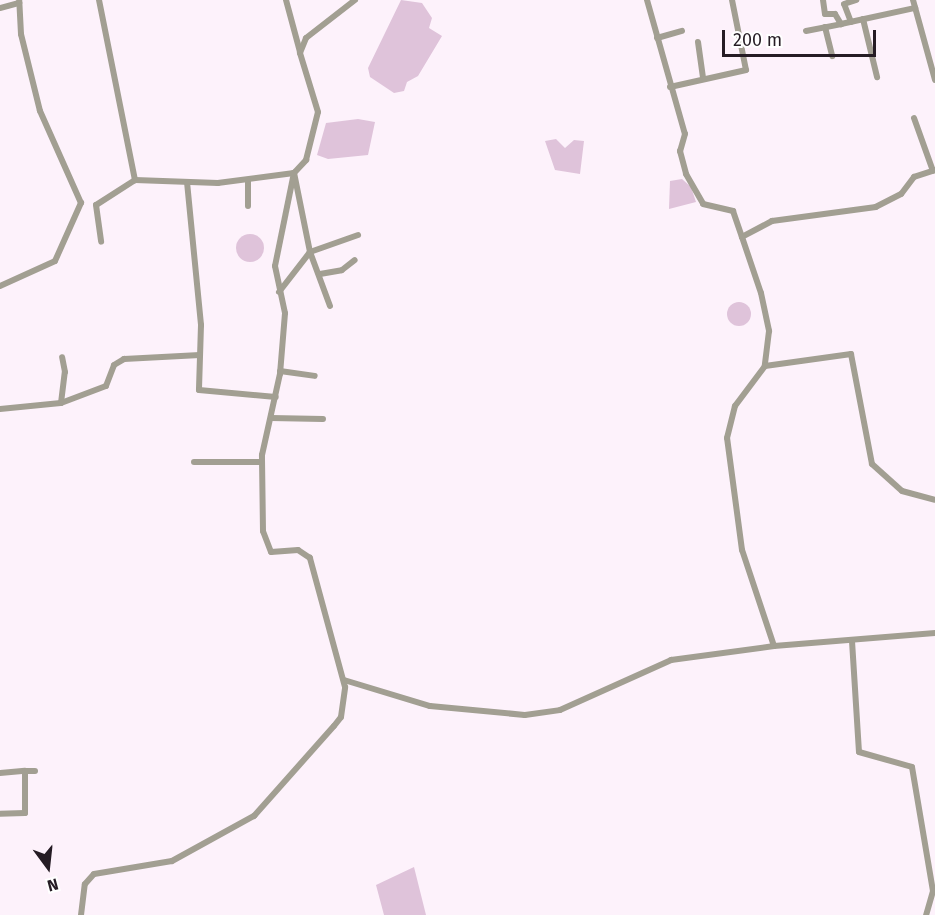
<!DOCTYPE html>
<style>
body{margin:0}
#map{position:relative;width:935px;height:915px;overflow:hidden;background:#fdf2fb;font-family:"Fira Sans",sans-serif}
div>[style]{position:absolute}
[style*='--x']{left:calc(var(--x)*1px);top:calc(var(--y)*1px);width:calc(var(--w)*1px);rotate:calc(var(--a)*1deg)}
.water>*{inset:0;background:#dfc3da}
.round{border-radius:50%}
.street>*{height:6px;margin:-3px;padding:0 3px;transform-origin:3px;border-radius:3px;background:#a29f92}
span{translate:-50% -50%;white-space:nowrap;text-align:center;line-height:1.15;-webkit-text-stroke:5px #fff;paint-order:stroke}
.north{position:absolute;left:18px;top:837px;width:60px;height:60px;-webkit-text-stroke:4px #fff;paint-order:stroke;rotate:165deg;font-size:16px;font-weight:700;line-height:24px;text-align:center;color:#251c24}
.north::after{content:'';display:block;margin:auto;width:21px;height:27px;background:#251c24;clip-path:polygon(50% 0,100% 100%,50% 72%,0 100%)}
.scale{position:absolute;left:722px;top:30px;width:154px;height:27px;box-sizing:border-box;border:3px solid #251c24;border-top:0;padding-left:8px;font-size:18px;line-height:21px;white-space:nowrap;color:#251c24;-webkit-text-stroke:4px #fff;paint-order:stroke}
</style>
<div id="map">
<div class="water">
<div style="clip-path:polygon(401px 0,422px 3px,432px 18px,429px 28px,442px 36px,418px 76px,407px 82px,404px 91px,394px 93px,370px 77px,368px 68px)"></div>
<div style="clip-path:polygon(358px 119px,375px 122px,368px 155px,328px 159px,317px 155px,326px 123px)"></div>
<div style="clip-path:polygon(556px 139px,565px 148px,574px 140px,584px 141px,580px 174px,555px 170px,545px 141px)"></div>
<div style="clip-path:polygon(682px 179px,691px 187px,696px 202px,669px 209px,670px 181px)"></div>
<div class="round" style="left:236px;top:234px;width:28px;height:28px"></div>
<div class="round" style="left:727px;top:302px;width:24px;height:24px"></div>
<div style="clip-path:polygon(414px 867px,426px 915px,384px 915px,376px 885px)"></div>
</div>
<div class="street">
<div style="--x:99;--y:0;--w:184;--a:78.7"></div>
<div style="--x:286;--y:0;--w:54;--a:74.9"></div>
<div style="--x:647;--y:0;--w:139;--a:74.2"></div>
<div style="--x:685;--y:134;--w:18;--a:106"></div>
<div style="--x:680;--y:151;--w:24;--a:75"></div>
<div style="--x:686;--y:174;--w:34;--a:60"></div>
<div style="--x:703;--y:204;--w:31;--a:13"></div>
<div style="--x:733;--y:211;--w:28;--a:71"></div>
<div style="--x:823;--y:0;--w:14;--a:82"></div>
<div style="--x:825;--y:14;--w:10;--a:0"></div>
<div style="--x:835;--y:14;--w:12;--a:59"></div>
<div style="--x:841;--y:24;--w:76;--a:-12.2"></div>
<div style="--x:913;--y:0;--w:83;--a:74.6"></div>
<div style="--x:0;--y:8;--w:20;--a:-15"></div>
<div style="--x:863;--y:19;--w:60;--a:76.4"></div>
<div style="--x:851;--y:22;--w:19;--a:-111"></div>
<div style="--x:844;--y:4;--w:13;--a:-18"></div>
<div style="--x:825;--y:27;--w:30;--a:76"></div>
<div style="--x:806;--y:31;--w:36;--a:-11"></div>
<div style="--x:657;--y:38;--w:26;--a:-16"></div>
<div style="--x:698;--y:42;--w:35;--a:82"></div>
<div style="--x:670;--y:87;--w:78;--a:-12.6"></div>
<div style="--x:746;--y:70;--w:71;--a:-101.3"></div>
<div style="--x:914;--y:118;--w:56;--a:70.3"></div>
<div style="--x:935;--y:170;--w:22;--a:162"></div>
<div style="--x:914;--y:177;--w:21;--a:127"></div>
<div style="--x:901;--y:194;--w:28;--a:153"></div>
<div style="--x:876;--y:207;--w:105;--a:172.3"></div>
<div style="--x:772;--y:221;--w:34;--a:152"></div>
<div style="--x:742;--y:237;--w:59;--a:71.3"></div>
<div style="--x:761;--y:293;--w:39;--a:78"></div>
<div style="--x:769;--y:331;--w:35;--a:97"></div>
<div style="--x:765;--y:366;--w:87;--a:-7.9"></div>
<div style="--x:851;--y:354;--w:112;--a:79.2"></div>
<div style="--x:872;--y:464;--w:40;--a:42"></div>
<div style="--x:902;--y:491;--w:34;--a:15"></div>
<div style="--x:187;--y:182;--w:144;--a:84.4"></div>
<div style="--x:201;--y:325;--w:65;--a:91.8"></div>
<div style="--x:199;--y:390;--w:77;--a:5.2"></div>
<div style="--x:248;--y:206;--w:26;--a:-90"></div>
<div style="--x:320;--y:274;--w:22;--a:-10"></div>
<div style="--x:342;--y:270;--w:16;--a:-38"></div>
<div style="--x:0;--y:286;--w:60;--a:-24.4"></div>
<div style="--x:55;--y:261;--w:64;--a:-65.9"></div>
<div style="--x:81;--y:203;--w:101;--a:-114"></div>
<div style="--x:40;--y:111;--w:79;--a:-103.9"></div>
<div style="--x:21;--y:34;--w:34;--a:-93"></div>
<div style="--x:279;--y:292;--w:51;--a:-52.2"></div>
<div style="--x:310;--y:252;--w:51;--a:-19.5"></div>
<div style="--x:330;--y:306;--w:58;--a:-110.3"></div>
<div style="--x:310;--y:252;--w:81;--a:-101.4"></div>
<div style="--x:294;--y:173;--w:18;--a:-47"></div>
<div style="--x:306;--y:160;--w:49;--a:-76"></div>
<div style="--x:318;--y:112;--w:62;--a:-107"></div>
<div style="--x:300;--y:53;--w:16;--a:-68"></div>
<div style="--x:306;--y:38;--w:62;--a:-37.8"></div>
<div style="--x:280;--y:371;--w:35;--a:8"></div>
<div style="--x:61;--y:403;--w:31;--a:-83"></div>
<div style="--x:65;--y:372;--w:15;--a:-101"></div>
<div style="--x:0;--y:409;--w:61;--a:-5.6"></div>
<div style="--x:61;--y:403;--w:48;--a:-20.7"></div>
<div style="--x:106;--y:386;--w:22;--a:-69"></div>
<div style="--x:114;--y:365;--w:12;--a:-31"></div>
<div style="--x:124;--y:359;--w:76;--a:-3"></div>
<div style="--x:271;--y:418;--w:52;--a:1.1"></div>
<div style="--x:194;--y:462;--w:68;--a:0"></div>
<div style="--x:852;--y:641;--w:111;--a:86.4"></div>
<div style="--x:859;--y:752;--w:55;--a:15.8"></div>
<div style="--x:912;--y:767;--w:126;--a:80.4"></div>
<div style="--x:933;--y:891;--w:25;--a:106"></div>
<div style="--x:774;--y:646;--w:162;--a:-4.6"></div>
<div style="--x:344;--y:680;--w:90;--a:16.8"></div>
<div style="--x:430;--y:706;--w:95;--a:5.4"></div>
<div style="--x:525;--y:715;--w:35;--a:-8"></div>
<div style="--x:560;--y:710;--w:122;--a:-24.2"></div>
<div style="--x:671;--y:660;--w:104;--a:-7.7"></div>
<div style="--x:774;--y:646;--w:101;--a:-108.4"></div>
<div style="--x:742;--y:550;--w:113;--a:-97.6"></div>
<div style="--x:727;--y:438;--w:33;--a:-76"></div>
<div style="--x:735;--y:406;--w:50;--a:-53.1"></div>
<div style="--x:25;--y:771;--w:10;--a:0"></div>
<div style="--x:0;--y:773;--w:25;--a:-5"></div>
<div style="--x:25;--y:771;--w:42;--a:90"></div>
<div style="--x:25;--y:813;--w:25;--a:178"></div>
<div style="--x:81;--y:915;--w:31;--a:-83"></div>
<div style="--x:85;--y:884;--w:13;--a:-48"></div>
<div style="--x:94;--y:874;--w:79;--a:-9.5"></div>
<div style="--x:172;--y:861;--w:94;--a:-28.8"></div>
<div style="--x:254;--y:816;--w:120;--a:-48.4"></div>
<div style="--x:334;--y:726;--w:11;--a:-52"></div>
<div style="--x:341;--y:717;--w:30;--a:-82"></div>
<div style="--x:345;--y:687;--w:134;--a:-105.2"></div>
<div style="--x:310;--y:558;--w:14;--a:-146"></div>
<div style="--x:298;--y:550;--w:27;--a:176"></div>
<div style="--x:271;--y:552;--w:22;--a:-111"></div>
<div style="--x:263;--y:531;--w:76;--a:-90.8"></div>
<div style="--x:262;--y:455;--w:83;--a:-77.5"></div>
<div style="--x:280;--y:374;--w:61;--a:-85.3"></div>
<div style="--x:285;--y:313;--w:48;--a:-102"></div>
<div style="--x:275;--y:266;--w:95;--a:-78.5"></div>
<div style="--x:294;--y:173;--w:77;--a:172.5"></div>
<div style="--x:218;--y:183;--w:83;--a:-177.9"></div>
<div style="--x:135;--y:180;--w:46;--a:147.3"></div>
<div style="--x:96;--y:205;--w:37;--a:82"></div>
</div>
<div class="north">N</div>
<div class="scale">200 m</div>
</div>
